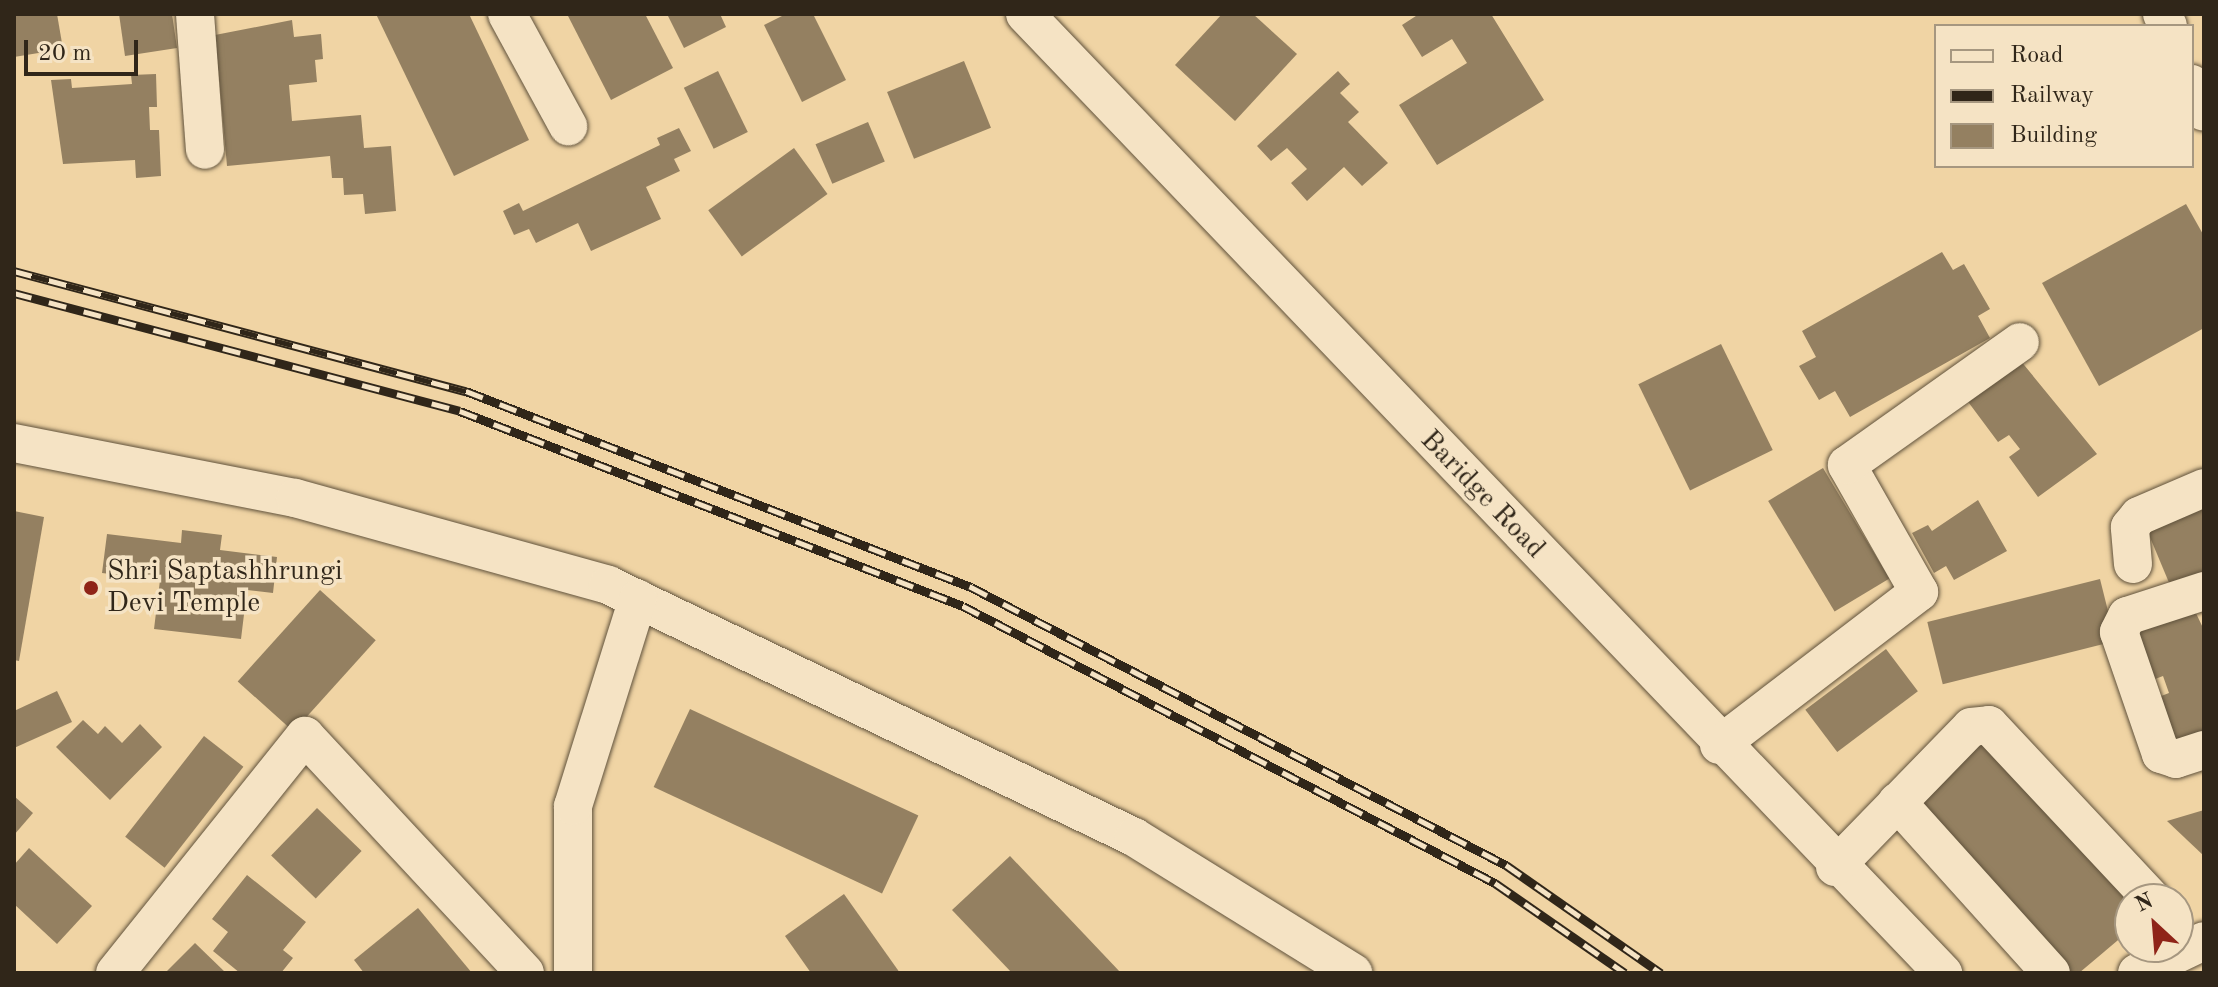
<!DOCTYPE html>
<style>
body{margin:0}
#map{position:relative;width:2218px;height:987px;overflow:hidden;background:#f0d4a4;font-family:"Old Standard TT",serif}
div>[style]{position:absolute}
[style*='--x']{left:calc(var(--x)*1px);top:calc(var(--y)*1px);width:calc(var(--w)*1px);rotate:calc(var(--a)*1deg)}
.building>*{inset:0;background:#948061;transform-origin:0 0}
.roads{filter:drop-shadow(0 0 2px #60523c) drop-shadow(0 0 2px #60523c)}
.minor>*{height:38px;margin:-19px;padding:0 19px;transform-origin:19px;border-radius:19px;background:#f5e3c4}
.rail>*{height:9px;margin-top:-4.5px;transform-origin:0;background:repeating-linear-gradient(90deg,#f5e3c4 0 18px,#302619 0 36px);box-sizing:border-box;border-block:2px solid #302619}
.dots>*{width:22px;height:22px;translate:-50% -50%;box-sizing:border-box;border:4px solid #f5e3c4;border-radius:50%}
span{translate:-50% -50%;white-space:nowrap;text-align:center;line-height:1.15;-webkit-text-stroke:7px #f5e3c4;paint-order:stroke}
.street-label{font-size:28px;color:#302619}
.poi-label{font-size:28px;color:#302619}
.left{translate:0 -50%;text-align:left}
.frame{position:absolute;inset:0;border:16px solid #302619;pointer-events:none}
.legend{position:absolute;left:1934px;top:24px;width:260px;height:144px;box-sizing:border-box;background:#f5e3c4;border:2px solid #a69780;margin:0;padding:10px 14px;list-style:none;font-size:24px;color:#302619}
.legend li{display:flex;align-items:center;gap:16px;height:40px}
.legend b{width:40px;border:2px solid #a69780}
.north{position:absolute;left:2114px;top:883px;width:80px;height:80px;box-sizing:border-box;background:#f5e3c4;border:2px solid #a69780;border-radius:50%;rotate:334deg;font-size:22px;font-weight:700;line-height:32px;text-align:center;color:#302619}
.north::after{content:'';display:block;margin:auto;width:28px;height:36px;background:#8f2418;clip-path:polygon(50% 0,100% 100%,50% 72%,0 100%)}
.scale{position:absolute;left:24px;top:40px;width:114px;height:36px;box-sizing:border-box;border:4px solid #302619;border-top:0;padding-left:10px;font-size:24px;line-height:28px;white-space:nowrap;color:#302619;-webkit-text-stroke:6px #f5e3c4;paint-order:stroke}
</style>
<div id="map">
<div class="building">
<div style="clip-path:polygon(14px 14px,57px 14px,63px 49px,14px 57px)"></div>
<div style="clip-path:polygon(119px 14px,172px 14px,177px 48px,125px 56px)"></div>
<div style="clip-path:polygon(376px 14px,469px 14px,529px 140px,454px 176px)"></div>
<div style="clip-path:polygon(567px 14px,645px 14px,673px 68px,611px 100px)"></div>
<div style="clip-path:polygon(667px 14px,720px 14px,726px 27px,684px 48px)"></div>
<div style="clip-path:polygon(786px 14px,813px 14px,846px 80px,802px 102px,764px 25px)"></div>
<div style="clip-path:polygon(1222px 14px,1253px 14px,1297px 54px,1235px 121px,1175px 65px)"></div>
<div style="clip-path:polygon(1419px 14px,1491px 14px,1544px 100px,1437px 165px,1399px 105px,1467px 63px,1452px 39px,1422px 57px,1402px 25px)"></div>
<div style="clip-path:polygon(292px 20px,294px 37px,321px 34px,323px 59px,315px 60px,317px 82px,289px 85px,292px 121px,361px 115px,364px 148px,391px 146px,396px 211px,365px 214px,363px 194px,344px 195px,343px 178px,332px 178px,330px 156px,227px 166px,215px 35px)"></div>
<div style="left:964px;top:61px;width:72px;height:83px;rotate:68deg"></div>
<div style="left:718px;top:71px;width:68px;height:38px;rotate:64deg"></div>
<div style="clip-path:polygon(1338px 71px,1350px 84px,1340px 93px,1359px 112px,1348px 122px,1388px 163px,1362px 186px,1344px 167px,1307px 201px,1291px 183px,1307px 169px,1287px 148px,1271px 161px,1257px 146px)"></div>
<div style="clip-path:polygon(156px 74px,157px 107px,149px 107px,150px 130px,159px 130px,161px 176px,136px 178px,135px 160px,63px 164px,51px 80px,71px 79px,72px 88px,132px 84px,131px 75px)"></div>
<div style="left:868px;top:122px;width:43px;height:57px;rotate:67deg"></div>
<div style="clip-path:polygon(679px 128px,691px 151px,674px 159px,680px 171px,646px 187px,661px 219px,591px 251px,578px 223px,536px 243px,529px 229px,514px 235px,503px 211px,519px 203px,523px 211px,660px 145px,657px 138px)"></div>
<div style="left:794px;top:148px;width:57px;height:106px;rotate:54deg"></div>
<div style="clip-path:polygon(2186px 204px,2204px 236px,2204px 328px,2099px 386px,2042px 283px)"></div>
<div style="clip-path:polygon(1942px 252px,1953px 270px,1964px 264px,1990px 309px,1978px 316px,1990px 338px,1850px 417px,1835px 391px,1819px 400px,1799px 366px,1816px 357px,1802px 331px)"></div>
<div style="left:1721px;top:344px;width:118px;height:92px;rotate:64deg"></div>
<div style="clip-path:polygon(2020px 360px,2097px 454px,2038px 497px,2009px 457px,2020px 449px,2009px 435px,1998px 442px,1966px 399px)"></div>
<div style="left:1823px;top:468px;width:129px;height:64px;rotate:59deg"></div>
<div style="clip-path:polygon(1978px 500px,2007px 551px,1954px 580px,1946px 566px,1934px 573px,1912px 533px,1928px 525px,1932px 531px)"></div>
<div style="clip-path:polygon(2204px 500px,2204px 571px,2170px 585px,2144px 523px)"></div>
<div style="clip-path:polygon(14px 511px,44px 517px,19px 661px,14px 660px)"></div>
<div style="clip-path:polygon(182px 530px,222px 535px,220px 550px,277px 557px,273px 593px,247px 590px,241px 639px,154px 629px,160px 580px,102px 573px,107px 534px,181px 543px)"></div>
<div style="left:2100px;top:579px;width:64px;height:178px;rotate:76deg"></div>
<div style="left:320px;top:590px;width:75px;height:123px;rotate:42deg"></div>
<div style="clip-path:polygon(2193px 607px,2204px 630px,2204px 733px,2174px 744px,2156px 698px,2169px 693px,2163px 676px,2150px 681px,2131px 631px)"></div>
<div style="left:1886px;top:649px;width:53px;height:101px;rotate:53deg"></div>
<div style="clip-path:polygon(57px 691px,72px 722px,14px 748px,14px 711px)"></div>
<div style="left:690px;top:709px;width:252px;height:86px;rotate:25deg"></div>
<div style="clip-path:polygon(83px 720px,98px 734px,105px 726px,122px 743px,140px 724px,162px 747px,110px 800px,56px 747px)"></div>
<div style="clip-path:polygon(1984px 734px,2130px 904px,2130px 930px,2079px 973px,2066px 973px,1912px 796px)"></div>
<div style="left:204px;top:736px;width:50px;height:128px;rotate:38deg"></div>
<div style="clip-path:polygon(14px 796px,33px 813px,14px 835px)"></div>
<div style="left:317px;top:808px;width:62px;height:66px;rotate:44deg"></div>
<div style="clip-path:polygon(2204px 810px,2204px 856px,2167px 821px)"></div>
<div style="clip-path:polygon(29px 848px,92px 906px,57px 944px,14px 904px,14px 865px)"></div>
<div style="clip-path:polygon(1010px 856px,1121px 973px,1012px 973px,952px 910px)"></div>
<div style="clip-path:polygon(247px 875px,306px 922px,283px 950px,293px 958px,281px 973px,240px 973px,213px 951px,228px 932px,212px 919px)"></div>
<div style="clip-path:polygon(844px 894px,900px 973px,811px 973px,785px 936px)"></div>
<div style="clip-path:polygon(418px 908px,472px 973px,364px 973px,354px 960px)"></div>
<div style="clip-path:polygon(195px 943px,226px 973px,165px 973px)"></div>
</div>
<div class="roads">
<div class="minor">
<div style="--x:195;--y:14;--w:136;--a:85.8"></div>
<div style="--x:507;--y:14;--w:128;--a:61.4"></div>
<div style="--x:1025;--y:14;--w:1328;--a:46.25"></div>
<div style="--x:2162;--y:14;--w:13;--a:63"></div>
<div style="--x:2192;--y:84;--w:30;--a:67"></div>
<div style="--x:14;--y:443;--w:286;--a:11.1"></div>
<div style="--x:295;--y:498;--w:325;--a:15.5"></div>
<div style="--x:608;--y:585;--w:583;--a:25.6"></div>
<div style="--x:1134;--y:837;--w:258;--a:31.8"></div>
<div style="--x:2133;--y:564;--w:37;--a:-95"></div>
<div style="--x:2130;--y:527;--w:14;--a:-51"></div>
<div style="--x:2139;--y:516;--w:71;--a:-23.3"></div>
<div style="--x:2204;--y:591;--w:81;--a:162"></div>
<div style="--x:2127;--y:616;--w:18;--a:117"></div>
<div style="--x:2119;--y:632;--w:129;--a:71"></div>
<div style="--x:2161;--y:754;--w:16;--a:18"></div>
<div style="--x:2176;--y:759;--w:29;--a:-18"></div>
<div style="--x:1719;--y:745;--w:252;--a:-37.4"></div>
<div style="--x:1919;--y:592;--w:146;--a:-119.6"></div>
<div style="--x:1847;--y:465;--w:212;--a:-35.4"></div>
<div style="--x:1897;--y:802;--w:230;--a:48"></div>
<div style="--x:1835;--y:867;--w:195;--a:-45.8"></div>
<div style="--x:1971;--y:727;--w:18;--a:-6"></div>
<div style="--x:1989;--y:725;--w:238;--a:46.9"></div>
<div style="--x:115;--y:973;--w:304;--a:-51.3"></div>
<div style="--x:305;--y:736;--w:323;--a:47.1"></div>
<div style="--x:573;--y:973;--w:167;--a:-90"></div>
<div style="--x:573;--y:806;--w:217;--a:-72.6"></div>
<div style="--x:2137;--y:973;--w:74;--a:-25.5"></div>
</div>
</div>
<div class="rail">
<div style="--x:14;--y:271;--w:468;--a:14.9"></div>
<div style="--x:466;--y:391;--w:542;--a:21.21"></div>
<div style="--x:971;--y:587;--w:603;--a:27.46"></div>
<div style="--x:1506;--y:865;--w:189;--a:34.9"></div>
<div style="--x:14;--y:293;--w:461;--a:14.8"></div>
<div style="--x:460;--y:411;--w:539;--a:21.19"></div>
<div style="--x:963;--y:606;--w:600;--a:27.5"></div>
<div style="--x:1495;--y:883;--w:158;--a:34.7"></div>
</div>
<div class="dots">
<div style="left:91px;top:588px;background:#8f2418"></div>
</div>
<div class="street-label">
<span style="left:1482px;top:495px;rotate:46deg">Baridge Road</span>
</div>
<div class="poi-label">
<span class="left" style="left:107px;top:588px">Shri Saptashhrungi<br>Devi Temple</span>
</div>
<div class="frame"></div>
<ul class="legend">
<li><b style="height:10px;background:#f5e3c4"></b>Road</li>
<li><b style="height:10px;background:#302619"></b>Railway</li>
<li><b style="height:22px;background:#948061"></b>Building</li>
</ul>
<div class="north">N</div>
<div class="scale">20 m</div>
</div>
